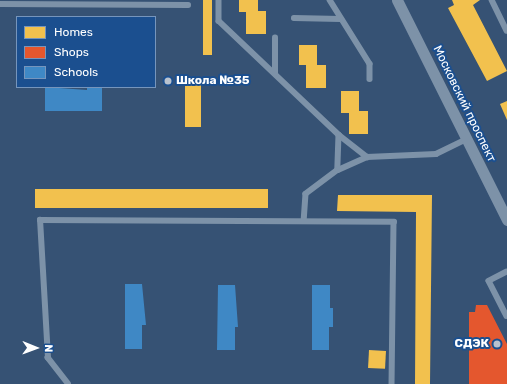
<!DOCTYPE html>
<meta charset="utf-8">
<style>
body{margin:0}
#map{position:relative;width:507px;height:384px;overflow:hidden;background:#365274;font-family:Rubik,sans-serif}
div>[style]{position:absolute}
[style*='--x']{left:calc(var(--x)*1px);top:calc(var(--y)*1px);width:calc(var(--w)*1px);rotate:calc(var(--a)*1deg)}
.homes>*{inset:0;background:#f2c14e;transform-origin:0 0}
.shops>*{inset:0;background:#e4572e}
.schools>*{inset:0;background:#3f88c5}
.service>*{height:5.5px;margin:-2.75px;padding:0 2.75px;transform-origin:2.75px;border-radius:2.75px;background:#7d92a8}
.minor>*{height:11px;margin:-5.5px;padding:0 5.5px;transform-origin:5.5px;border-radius:5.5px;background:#7d92a8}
.dots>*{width:11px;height:11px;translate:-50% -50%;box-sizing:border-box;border:2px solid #1b4f8f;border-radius:50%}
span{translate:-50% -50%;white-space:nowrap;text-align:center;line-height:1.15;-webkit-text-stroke:4px #1b4f8f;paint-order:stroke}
.poi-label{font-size:12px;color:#fff;font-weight:700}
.left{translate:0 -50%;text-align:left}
.right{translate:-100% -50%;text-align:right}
.street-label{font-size:12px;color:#fff}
.legend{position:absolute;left:16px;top:16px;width:140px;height:72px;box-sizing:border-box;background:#1b4f8f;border:1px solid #7695bc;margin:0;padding:5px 7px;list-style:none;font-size:12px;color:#fff}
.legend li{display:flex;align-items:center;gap:8px;height:20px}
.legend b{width:20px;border:1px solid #7695bc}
.north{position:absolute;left:16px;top:328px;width:40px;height:40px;-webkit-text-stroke:3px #1b4f8f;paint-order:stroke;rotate:91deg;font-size:11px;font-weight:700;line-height:16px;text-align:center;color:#fff}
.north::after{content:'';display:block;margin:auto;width:14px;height:18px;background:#fff;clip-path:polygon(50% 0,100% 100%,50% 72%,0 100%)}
</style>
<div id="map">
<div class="homes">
<div style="left:203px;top:0;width:9px;height:55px"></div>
<div style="clip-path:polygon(239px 0,258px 0,258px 11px,266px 11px,266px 34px,246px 34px,246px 12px,239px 12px)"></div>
<div style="clip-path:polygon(452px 0,480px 0,473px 5px,507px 71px,487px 81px,448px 8px,454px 5px)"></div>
<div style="clip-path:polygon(299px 45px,317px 45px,317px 65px,326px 65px,326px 88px,306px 88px,306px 65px,299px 65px)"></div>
<div style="left:185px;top:84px;width:16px;height:43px"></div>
<div style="clip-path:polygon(341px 91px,359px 91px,359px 111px,368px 111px,368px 134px,349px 134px,349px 113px,341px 113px)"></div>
<div style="clip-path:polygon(507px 101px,507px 120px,500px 104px)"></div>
<div style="left:268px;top:189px;width:19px;height:233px;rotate:90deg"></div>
<div style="clip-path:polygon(338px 195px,432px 195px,430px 384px,415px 384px,416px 212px,337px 211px)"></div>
<div style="left:369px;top:350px;width:17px;height:18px;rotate:3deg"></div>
</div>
<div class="shops">
<div style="clip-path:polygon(476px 305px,487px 305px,507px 344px,507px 384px,469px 384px,469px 312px,475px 312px)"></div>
</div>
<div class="schools">
<div style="clip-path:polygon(45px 87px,87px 90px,87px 87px,102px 87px,102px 111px,45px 111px)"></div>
<div style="clip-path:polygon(125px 284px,142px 284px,146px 325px,142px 325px,142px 349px,125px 349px)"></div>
<div style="clip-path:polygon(218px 285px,235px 285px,238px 327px,235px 327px,235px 350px,217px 350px)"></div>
<div style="clip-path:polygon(312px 285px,330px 285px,330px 308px,333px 308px,333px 327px,329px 327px,329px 350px,312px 350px)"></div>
</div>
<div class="service">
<div style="--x:219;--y:0;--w:21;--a:90"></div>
<div style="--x:219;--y:21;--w:166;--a:43.5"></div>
<div style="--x:339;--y:135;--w:35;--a:92"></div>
<div style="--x:338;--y:170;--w:40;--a:143"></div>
<div style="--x:306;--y:194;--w:26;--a:94"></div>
<div style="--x:330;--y:0;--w:75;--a:58"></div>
<div style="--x:370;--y:64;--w:15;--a:90"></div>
<div style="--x:492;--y:0;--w:34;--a:64"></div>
<div style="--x:0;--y:4;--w:188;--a:0.3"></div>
<div style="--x:294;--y:18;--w:46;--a:1.2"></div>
<div style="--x:275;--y:73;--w:35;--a:-90"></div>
<div style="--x:339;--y:135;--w:36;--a:38"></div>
<div style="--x:367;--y:157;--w:69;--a:-2.5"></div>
<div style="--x:436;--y:154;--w:34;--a:-26"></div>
<div style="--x:338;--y:170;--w:32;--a:-24"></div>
<div style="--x:507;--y:272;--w:20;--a:153"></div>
<div style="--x:489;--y:281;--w:39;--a:63"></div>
<div style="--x:68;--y:384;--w:33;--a:-128"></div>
<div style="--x:48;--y:358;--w:138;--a:-93.3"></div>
<div style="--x:40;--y:220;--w:354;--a:0.3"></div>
<div style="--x:394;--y:222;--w:162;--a:90.7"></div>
</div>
<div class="minor">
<div style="--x:397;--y:0;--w:246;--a:63.4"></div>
</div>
<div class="dots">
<div style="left:168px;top:81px;background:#b9c2ce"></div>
<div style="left:497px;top:344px;background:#b9c2ce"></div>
</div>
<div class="poi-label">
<span class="left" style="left:176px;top:81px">Школа №35</span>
<span class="right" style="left:489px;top:344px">СДЭК</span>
</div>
<div class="street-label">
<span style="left:464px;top:104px;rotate:64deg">Московский проспект</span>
</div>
<ul class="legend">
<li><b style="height:11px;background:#f2c14e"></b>Homes</li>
<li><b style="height:11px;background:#e4572e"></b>Shops</li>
<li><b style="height:11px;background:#3f88c5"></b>Schools</li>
</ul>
<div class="north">N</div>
</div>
